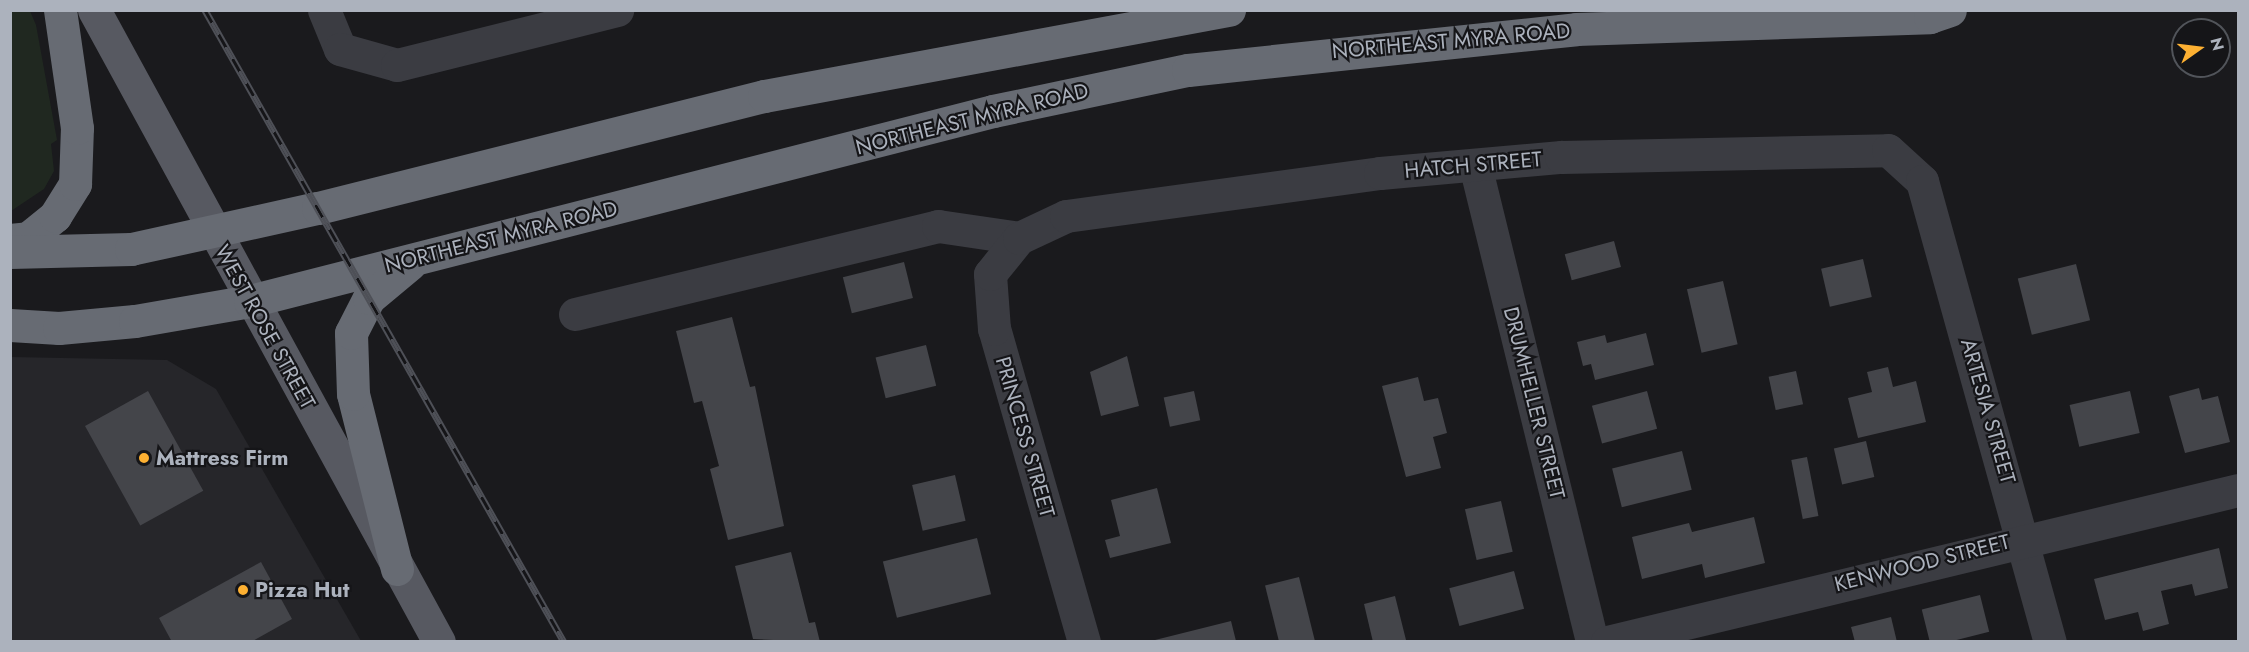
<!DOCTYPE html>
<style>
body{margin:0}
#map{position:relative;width:2249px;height:652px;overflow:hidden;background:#1a1a1d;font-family:Jost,sans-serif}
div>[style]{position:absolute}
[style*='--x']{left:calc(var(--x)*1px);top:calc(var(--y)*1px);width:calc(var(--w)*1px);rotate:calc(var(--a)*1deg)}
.built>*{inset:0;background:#26262a}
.green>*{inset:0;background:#202820}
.building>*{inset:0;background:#44454a;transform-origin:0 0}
.minor>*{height:33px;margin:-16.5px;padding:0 16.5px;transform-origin:16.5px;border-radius:16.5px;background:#3b3c42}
.major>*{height:33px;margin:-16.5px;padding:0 16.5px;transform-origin:16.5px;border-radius:16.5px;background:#575961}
.highway>*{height:33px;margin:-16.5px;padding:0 16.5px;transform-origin:16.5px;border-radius:16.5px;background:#676b73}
.rail>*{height:7px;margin-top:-3.5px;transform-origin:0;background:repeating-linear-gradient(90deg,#151518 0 14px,#4e5057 0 28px);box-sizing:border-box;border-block:2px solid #4e5057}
.dots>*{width:16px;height:16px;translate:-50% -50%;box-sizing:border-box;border:3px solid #151518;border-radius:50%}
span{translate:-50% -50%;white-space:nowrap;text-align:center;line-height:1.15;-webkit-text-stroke:4.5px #151518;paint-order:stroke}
.street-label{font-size:21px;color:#acb2bd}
.poi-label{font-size:21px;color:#acb2bd;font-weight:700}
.left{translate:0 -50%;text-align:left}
.frame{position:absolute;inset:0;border:12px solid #acb2bd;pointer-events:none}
.north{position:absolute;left:2171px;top:18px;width:60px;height:60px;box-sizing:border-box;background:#151518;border:2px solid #51545a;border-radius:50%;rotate:76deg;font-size:16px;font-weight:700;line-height:24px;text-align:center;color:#acb2bd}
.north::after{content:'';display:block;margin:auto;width:21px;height:27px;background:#fdb032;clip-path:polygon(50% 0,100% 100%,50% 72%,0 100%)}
</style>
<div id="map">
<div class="built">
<div style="clip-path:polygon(11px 357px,167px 360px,216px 389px,361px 641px,11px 642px)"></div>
</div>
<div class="green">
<div style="clip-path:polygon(11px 10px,30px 11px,36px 25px,57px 140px,51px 144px,54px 171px,44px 189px,11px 211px)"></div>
</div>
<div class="building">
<div style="left:1614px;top:241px;width:27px;height:51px;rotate:75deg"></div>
<div style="left:1863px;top:259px;width:39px;height:43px;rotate:77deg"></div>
<div style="left:904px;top:262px;width:37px;height:63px;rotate:76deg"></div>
<div style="left:2076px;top:264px;width:58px;height:60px;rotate:76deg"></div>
<div style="left:1723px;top:281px;width:65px;height:37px;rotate:77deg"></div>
<div style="clip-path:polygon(732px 317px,750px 387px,755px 386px,784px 526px,728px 540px,710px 469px,719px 466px,702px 401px,694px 403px,676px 331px)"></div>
<div style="clip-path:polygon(1646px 333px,1654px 365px,1595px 380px,1591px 364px,1583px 366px,1577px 342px,1605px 335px,1607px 343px)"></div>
<div style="left:926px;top:345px;width:42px;height:52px;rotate:76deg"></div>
<div style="clip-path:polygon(1127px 356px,1139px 406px,1101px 416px,1090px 372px)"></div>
<div style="clip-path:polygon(1888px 367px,1893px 387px,1916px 381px,1926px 422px,1858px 438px,1848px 398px,1872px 392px,1867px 372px)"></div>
<div style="left:1796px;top:371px;width:34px;height:28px;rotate:78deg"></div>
<div style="clip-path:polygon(1418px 377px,1424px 401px,1438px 398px,1447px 433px,1433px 437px,1441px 468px,1406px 477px,1382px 386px)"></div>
<div style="clip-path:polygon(2199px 388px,2202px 400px,2218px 396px,2230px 442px,2185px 453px,2169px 396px)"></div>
<div style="left:148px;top:391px;width:114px;height:72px;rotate:61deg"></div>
<div style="left:1194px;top:391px;width:30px;height:31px;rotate:78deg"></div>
<div style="left:1647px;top:391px;width:39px;height:57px;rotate:75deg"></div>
<div style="left:2130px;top:391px;width:43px;height:62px;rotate:77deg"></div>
<div style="left:1866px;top:441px;width:37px;height:33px;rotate:77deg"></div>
<div style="left:1682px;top:451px;width:40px;height:72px;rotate:76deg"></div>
<div style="left:1807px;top:457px;width:60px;height:16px;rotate:79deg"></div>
<div style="left:955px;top:475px;width:47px;height:44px;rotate:77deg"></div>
<div style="clip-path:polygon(1157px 488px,1171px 543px,1110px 558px,1105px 540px,1120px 536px,1111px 500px)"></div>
<div style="left:1501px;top:501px;width:52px;height:37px;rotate:77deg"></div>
<div style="clip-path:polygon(1754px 517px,1765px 563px,1705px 578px,1702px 564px,1642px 579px,1632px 537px,1689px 523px,1692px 532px)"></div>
<div style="left:977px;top:538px;width:58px;height:97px;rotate:76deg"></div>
<div style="clip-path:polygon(2219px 548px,2228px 588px,2195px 596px,2192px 584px,2161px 591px,2169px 624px,2143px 631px,2138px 612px,2105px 620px,2094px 579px)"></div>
<div style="clip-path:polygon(791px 552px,809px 623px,815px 622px,820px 642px,753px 639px,735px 566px)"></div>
<div style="clip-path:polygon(261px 562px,292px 619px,251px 642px,172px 642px,159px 618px)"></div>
<div style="left:1514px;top:571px;width:39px;height:67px;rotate:75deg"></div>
<div style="left:1299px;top:577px;width:67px;height:35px;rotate:76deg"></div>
<div style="left:1980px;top:595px;width:38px;height:60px;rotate:76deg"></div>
<div style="clip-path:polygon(1395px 596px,1406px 640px,1373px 642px,1364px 604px)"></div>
<div style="clip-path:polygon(1891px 617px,1897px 642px,1855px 642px,1851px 627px)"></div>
<div style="clip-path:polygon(1231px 621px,1236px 641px,1152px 642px,1151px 641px)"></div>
</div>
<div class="minor">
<div style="--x:324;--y:10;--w:42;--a:67.7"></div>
<div style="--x:340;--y:49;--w:59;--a:15.7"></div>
<div style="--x:397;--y:65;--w:227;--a:-14"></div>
<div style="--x:1475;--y:165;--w:491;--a:76.2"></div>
<div style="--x:575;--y:314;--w:374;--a:-13.6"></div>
<div style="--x:938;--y:226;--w:82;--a:8.4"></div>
<div style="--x:1084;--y:642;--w:326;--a:-106"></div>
<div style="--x:994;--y:329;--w:55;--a:-94.2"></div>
<div style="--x:990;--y:274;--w:46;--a:-51.1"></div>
<div style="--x:1019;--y:238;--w:52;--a:-25.1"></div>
<div style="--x:1066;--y:216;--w:317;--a:-7.8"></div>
<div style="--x:1380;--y:173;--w:182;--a:-5.1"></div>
<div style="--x:1561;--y:157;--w:327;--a:-1.2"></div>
<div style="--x:1888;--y:150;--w:46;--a:42.4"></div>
<div style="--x:1922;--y:181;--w:478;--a:74.5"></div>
<div style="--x:1607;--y:642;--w:649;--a:-13.54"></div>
</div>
<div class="major">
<div style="--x:94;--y:10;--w:720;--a:61.37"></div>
</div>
<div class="highway">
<div style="--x:10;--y:240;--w:18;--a:-6"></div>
<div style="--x:28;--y:238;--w:35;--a:-39"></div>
<div style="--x:55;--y:216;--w:38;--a:-58"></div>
<div style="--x:75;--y:184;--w:56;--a:-88"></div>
<div style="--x:77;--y:128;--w:119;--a:-98.2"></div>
<div style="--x:10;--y:252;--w:121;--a:-1.4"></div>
<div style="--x:131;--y:249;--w:191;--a:-12.4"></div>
<div style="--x:318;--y:208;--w:460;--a:-14.1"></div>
<div style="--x:764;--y:96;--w:473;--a:-10.5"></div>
<div style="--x:10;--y:325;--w:49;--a:3.5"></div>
<div style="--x:59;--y:328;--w:76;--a:-5.3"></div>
<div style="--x:135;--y:321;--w:117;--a:-9.9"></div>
<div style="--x:250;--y:301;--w:767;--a:-14.34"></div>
<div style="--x:993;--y:111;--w:199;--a:-11.9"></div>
<div style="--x:1188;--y:70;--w:390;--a:-6"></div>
<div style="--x:1576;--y:29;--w:354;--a:-1.9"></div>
<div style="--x:1930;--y:17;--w:21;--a:-19"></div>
<div style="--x:397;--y:569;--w:180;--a:-104.1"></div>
<div style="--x:353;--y:394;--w:61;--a:-91.9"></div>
<div style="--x:351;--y:333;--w:39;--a:-63"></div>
<div style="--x:369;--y:298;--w:53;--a:-39.7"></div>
</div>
<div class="rail">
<div style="--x:205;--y:10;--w:727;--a:60.4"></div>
</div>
<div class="dots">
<div style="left:144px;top:458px;background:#fdb032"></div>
<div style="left:243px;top:590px;background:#fdb032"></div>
</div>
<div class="street-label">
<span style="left:1451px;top:41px;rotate:-5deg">NORTHEAST MYRA ROAD</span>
<span style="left:972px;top:119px;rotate:-14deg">NORTHEAST MYRA ROAD</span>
<span style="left:1473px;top:165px;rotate:-5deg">HATCH STREET</span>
<span style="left:501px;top:237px;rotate:-14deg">NORTHEAST MYRA ROAD</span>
<span style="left:265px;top:327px;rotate:61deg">WEST ROSE STREET</span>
<span style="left:1534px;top:403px;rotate:76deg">DRUMHELLER STREET</span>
<span style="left:1988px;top:411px;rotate:74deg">ARTESIA STREET</span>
<span style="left:1025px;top:437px;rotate:74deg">PRINCESS STREET</span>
<span style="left:1922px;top:563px;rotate:-14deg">KENWOOD STREET</span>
</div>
<div class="poi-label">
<span class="left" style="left:156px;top:458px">Mattress Firm</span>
<span class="left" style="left:255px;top:590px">Pizza Hut</span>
</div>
<div class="frame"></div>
<div class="north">N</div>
</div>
